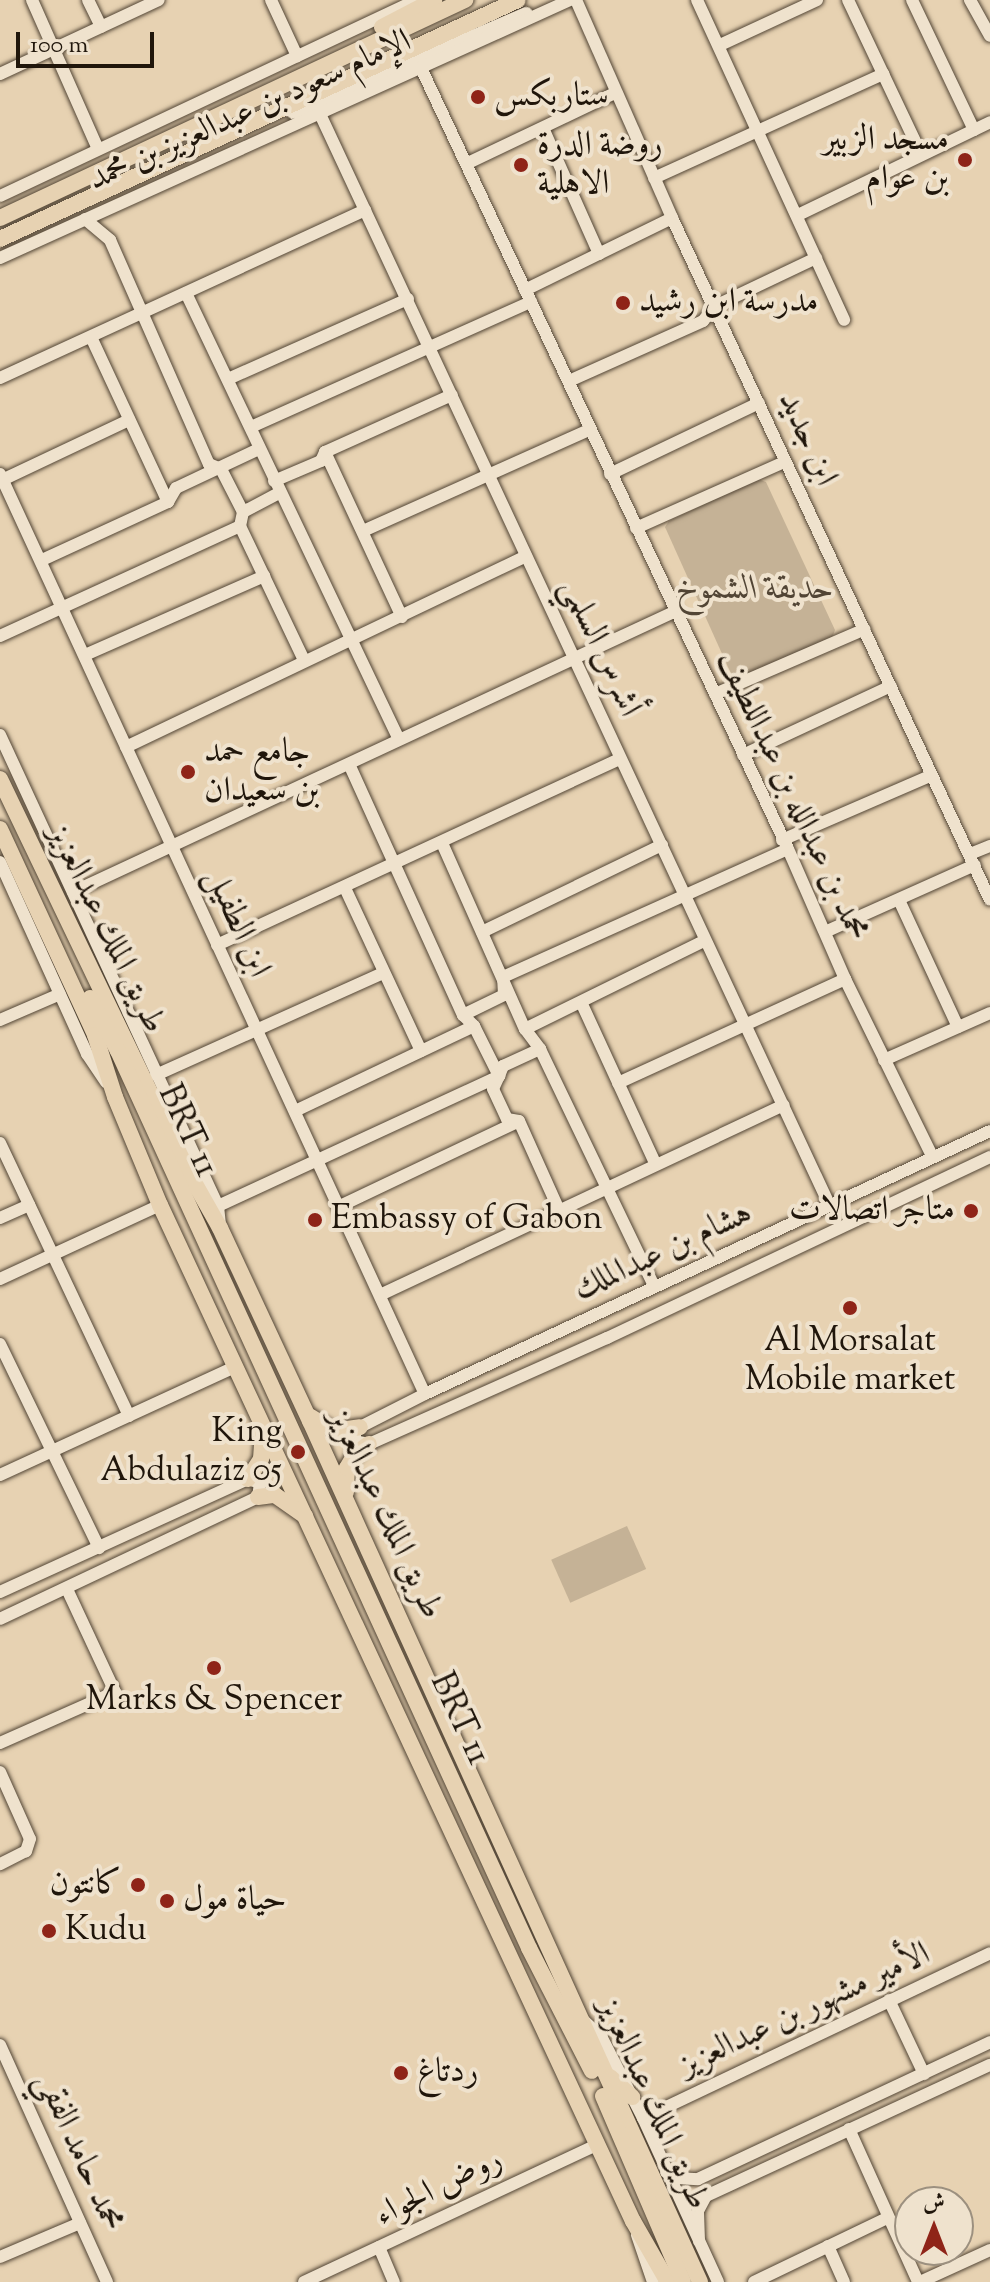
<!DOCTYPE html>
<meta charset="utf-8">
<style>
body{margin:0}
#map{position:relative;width:990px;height:2282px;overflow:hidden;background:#e7d2b2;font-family:"Sorts Mill Goudy",Amiri,serif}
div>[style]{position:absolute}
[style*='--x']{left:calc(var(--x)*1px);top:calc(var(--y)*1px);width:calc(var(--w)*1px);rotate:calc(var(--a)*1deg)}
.green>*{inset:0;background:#c5b296;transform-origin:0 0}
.roads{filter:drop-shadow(0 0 2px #524535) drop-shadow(0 0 2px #524535)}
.minor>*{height:12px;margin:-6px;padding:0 6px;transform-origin:6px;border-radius:6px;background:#efe2cd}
.major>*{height:16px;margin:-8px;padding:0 8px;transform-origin:8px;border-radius:8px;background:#e7d2b2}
.dots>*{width:22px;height:22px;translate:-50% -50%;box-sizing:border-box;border:4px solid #efe2cd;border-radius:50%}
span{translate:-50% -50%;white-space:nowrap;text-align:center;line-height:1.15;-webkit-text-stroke:8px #efe2cd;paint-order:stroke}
.poi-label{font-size:34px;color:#20160b}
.left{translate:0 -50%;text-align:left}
.right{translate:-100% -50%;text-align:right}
.street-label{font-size:34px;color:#20160b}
.park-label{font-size:34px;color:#524535;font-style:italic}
.north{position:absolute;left:894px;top:2186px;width:80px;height:80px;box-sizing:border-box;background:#efe2cd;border:2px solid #9c907f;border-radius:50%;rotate:0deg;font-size:22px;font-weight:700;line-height:32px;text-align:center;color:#20160b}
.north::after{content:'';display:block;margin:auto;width:28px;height:36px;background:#8f2418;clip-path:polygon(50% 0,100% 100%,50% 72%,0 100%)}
.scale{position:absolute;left:16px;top:32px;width:138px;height:36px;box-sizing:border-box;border:4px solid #20160b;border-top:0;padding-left:10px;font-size:24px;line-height:28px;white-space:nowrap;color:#20160b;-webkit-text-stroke:6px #efe2cd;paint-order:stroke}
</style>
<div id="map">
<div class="green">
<div style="clip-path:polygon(758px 479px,766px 482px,835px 630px,832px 638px,740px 679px,732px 676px,665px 527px,669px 521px)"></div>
<div style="left:627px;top:1526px;width:47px;height:83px;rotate:66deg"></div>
</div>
<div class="roads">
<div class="minor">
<div style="--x:32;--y:0;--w:161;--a:66.1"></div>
<div style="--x:88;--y:0;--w:30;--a:64"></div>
<div style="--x:271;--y:0;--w:62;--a:65.1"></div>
<div style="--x:576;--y:0;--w:238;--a:66.2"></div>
<div style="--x:672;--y:218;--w:752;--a:65"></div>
<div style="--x:697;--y:0;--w:352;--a:65.3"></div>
<div style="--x:848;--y:0;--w:170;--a:64.6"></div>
<div style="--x:912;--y:0;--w:144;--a:64.5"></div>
<div style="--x:970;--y:0;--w:41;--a:60.9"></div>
<div style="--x:720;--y:45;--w:107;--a:-24.9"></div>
<div style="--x:421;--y:68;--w:863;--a:64.83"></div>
<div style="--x:788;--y:849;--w:142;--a:66.3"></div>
<div style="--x:845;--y:979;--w:197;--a:63.8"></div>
<div style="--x:0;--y:74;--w:175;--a:-25"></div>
<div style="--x:293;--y:113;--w:254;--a:-23.2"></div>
<div style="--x:320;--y:114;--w:1205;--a:64.97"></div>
<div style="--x:543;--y:128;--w:138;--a:66"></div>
<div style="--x:468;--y:163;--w:163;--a:-25.5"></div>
<div style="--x:654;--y:178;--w:252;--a:-24.4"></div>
<div style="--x:0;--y:196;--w:460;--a:-25.2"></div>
<div style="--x:798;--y:215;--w:213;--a:-25.8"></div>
<div style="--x:85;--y:219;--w:33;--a:40"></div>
<div style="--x:110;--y:240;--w:245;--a:66.2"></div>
<div style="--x:209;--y:464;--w:13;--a:23"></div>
<div style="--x:221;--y:469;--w:48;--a:62.9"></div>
<div style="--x:243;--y:512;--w:14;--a:102"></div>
<div style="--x:240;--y:526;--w:148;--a:64.5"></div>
<div style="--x:0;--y:258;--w:626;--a:-24.35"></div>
<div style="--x:525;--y:290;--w:164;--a:-26.1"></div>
<div style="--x:186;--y:293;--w:494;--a:64.5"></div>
<div style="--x:91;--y:337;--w:182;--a:65"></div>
<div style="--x:0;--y:378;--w:402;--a:-24.7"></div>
<div style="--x:228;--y:379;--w:197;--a:-24"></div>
<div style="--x:569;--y:381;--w:147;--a:-24.1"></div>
<div style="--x:703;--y:321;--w:19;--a:-51"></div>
<div style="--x:715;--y:306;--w:112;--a:-25.4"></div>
<div style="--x:251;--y:427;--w:307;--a:-24.1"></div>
<div style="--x:325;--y:452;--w:182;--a:65"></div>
<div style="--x:0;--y:474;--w:1013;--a:65.21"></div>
<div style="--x:610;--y:474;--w:165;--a:-25.5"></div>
<div style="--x:0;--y:481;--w:143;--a:-25.3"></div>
<div style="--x:274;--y:481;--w:51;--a:-23.1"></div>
<div style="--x:321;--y:461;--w:10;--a:-66"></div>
<div style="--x:325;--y:452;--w:139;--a:-24.2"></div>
<div style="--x:243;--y:512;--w:41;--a:-27.8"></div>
<div style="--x:636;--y:528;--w:162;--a:-24"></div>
<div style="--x:363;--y:531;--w:248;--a:-24.1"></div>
<div style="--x:42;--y:560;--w:139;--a:-24.7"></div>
<div style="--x:168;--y:502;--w:16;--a:-60"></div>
<div style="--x:176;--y:488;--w:92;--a:-25.2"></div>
<div style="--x:0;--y:636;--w:264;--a:-24.6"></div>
<div style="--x:85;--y:655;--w:196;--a:-23.8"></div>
<div style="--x:715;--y:694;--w:163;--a:-23.4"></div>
<div style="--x:0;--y:735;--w:519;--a:65.16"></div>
<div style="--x:218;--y:1206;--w:18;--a:84"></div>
<div style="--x:126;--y:747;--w:443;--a:-25.5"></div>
<div style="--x:743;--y:755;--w:163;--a:-25"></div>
<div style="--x:349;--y:764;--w:276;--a:65.6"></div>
<div style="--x:463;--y:1015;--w:16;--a:45"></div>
<div style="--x:474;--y:1026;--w:56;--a:63.4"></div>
<div style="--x:499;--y:1076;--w:14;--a:115"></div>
<div style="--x:493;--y:1089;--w:33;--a:65"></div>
<div style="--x:507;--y:1119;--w:12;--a:9"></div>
<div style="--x:519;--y:1121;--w:98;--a:65.8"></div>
<div style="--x:782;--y:840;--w:163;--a:-23.4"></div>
<div style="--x:442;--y:843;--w:204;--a:66"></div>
<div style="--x:525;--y:1029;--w:25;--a:53"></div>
<div style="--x:540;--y:1049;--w:263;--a:64.3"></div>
<div style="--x:970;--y:854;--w:22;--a:-22"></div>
<div style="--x:0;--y:862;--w:211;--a:65.6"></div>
<div style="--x:87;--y:1054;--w:34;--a:56"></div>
<div style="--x:345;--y:888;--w:180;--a:65"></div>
<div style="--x:73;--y:892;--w:665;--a:-24.99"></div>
<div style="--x:899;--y:900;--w:140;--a:65.1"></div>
<div style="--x:482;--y:932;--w:200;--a:-25.8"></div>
<div style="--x:825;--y:932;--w:164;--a:-24.1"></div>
<div style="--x:217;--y:945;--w:444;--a:-24.8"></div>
<div style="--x:581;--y:1002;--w:179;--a:65.3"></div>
<div style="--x:463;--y:1015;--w:46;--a:-26"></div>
<div style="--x:504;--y:995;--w:18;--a:-93"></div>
<div style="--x:503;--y:977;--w:312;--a:-24.2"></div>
<div style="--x:0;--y:1020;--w:65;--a:-23.4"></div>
<div style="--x:525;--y:1029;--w:199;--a:-26.2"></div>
<div style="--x:884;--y:1060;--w:116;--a:-23.9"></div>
<div style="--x:156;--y:1075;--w:249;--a:-24.2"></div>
<div style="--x:618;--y:1083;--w:250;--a:-24.6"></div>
<div style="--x:295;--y:1111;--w:198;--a:-25.4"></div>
<div style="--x:990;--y:1131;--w:623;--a:155.04"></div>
<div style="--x:425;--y:1394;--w:73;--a:153.1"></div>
<div style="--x:360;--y:1427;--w:8;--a:130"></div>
<div style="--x:355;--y:1433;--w:8;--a:90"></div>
<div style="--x:355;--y:1441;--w:14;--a:12"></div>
<div style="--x:369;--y:1444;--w:261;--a:-24"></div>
<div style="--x:607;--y:1338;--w:424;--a:-25.3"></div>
<div style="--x:0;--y:1143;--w:302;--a:64.7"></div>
<div style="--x:218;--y:1206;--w:310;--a:-24.8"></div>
<div style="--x:499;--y:1076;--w:11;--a:-68"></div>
<div style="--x:503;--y:1066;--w:41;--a:-24.7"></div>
<div style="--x:338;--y:1207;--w:200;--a:-25.4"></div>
<div style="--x:0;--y:1218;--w:32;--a:-24"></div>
<div style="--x:0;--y:1279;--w:176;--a:-24.8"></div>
<div style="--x:380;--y:1295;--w:446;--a:-25.2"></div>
<div style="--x:0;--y:1344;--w:227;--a:64.1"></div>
<div style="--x:0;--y:1475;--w:259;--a:-24.7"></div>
<div style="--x:0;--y:1592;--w:273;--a:-24.5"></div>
<div style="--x:248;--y:1479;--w:13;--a:18"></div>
<div style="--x:260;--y:1483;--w:14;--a:98"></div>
<div style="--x:258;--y:1497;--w:285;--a:154.7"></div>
<div style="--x:0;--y:1743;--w:126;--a:-23.9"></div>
<div style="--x:115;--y:1692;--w:114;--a:-115"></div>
<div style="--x:0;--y:1772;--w:73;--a:65.9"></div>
<div style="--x:30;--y:1839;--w:13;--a:108"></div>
<div style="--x:26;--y:1851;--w:29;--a:153"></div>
<div style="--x:889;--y:2000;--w:82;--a:64.7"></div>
<div style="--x:583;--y:2020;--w:26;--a:43"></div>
<div style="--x:602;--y:2038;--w:90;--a:62.9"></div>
<div style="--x:643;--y:2118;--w:180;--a:65.4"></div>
<div style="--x:0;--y:2045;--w:260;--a:65.7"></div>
<div style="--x:643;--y:2118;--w:384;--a:-25.4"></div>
<div style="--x:849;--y:2129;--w:168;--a:65.7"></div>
<div style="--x:666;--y:2172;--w:12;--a:31"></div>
<div style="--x:676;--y:2178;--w:22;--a:3"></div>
<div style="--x:698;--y:2179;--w:323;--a:-25.1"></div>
<div style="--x:637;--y:2235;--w:50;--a:71.2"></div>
<div style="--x:699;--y:2241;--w:30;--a:-92"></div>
<div style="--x:698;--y:2211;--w:17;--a:-62"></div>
<div style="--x:706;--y:2196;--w:313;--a:-24.8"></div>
<div style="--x:828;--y:2246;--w:39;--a:66"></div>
<div style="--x:379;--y:2247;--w:38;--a:67"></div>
<div style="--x:0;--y:2257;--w:87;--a:-23"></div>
<div style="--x:304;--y:2282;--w:325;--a:-25.1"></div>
<div style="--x:754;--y:2282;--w:148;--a:-25.7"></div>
<div style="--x:920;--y:2282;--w:77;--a:-24.6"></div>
</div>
<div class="major">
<div style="--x:382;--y:27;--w:59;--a:-27.4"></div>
<div style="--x:0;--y:218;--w:514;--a:-25.12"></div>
<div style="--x:0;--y:239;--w:570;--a:-24.77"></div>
<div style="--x:0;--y:779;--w:439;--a:64.4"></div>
<div style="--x:190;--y:1175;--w:61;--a:60.5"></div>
<div style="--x:220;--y:1228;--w:213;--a:65"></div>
<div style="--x:310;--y:1421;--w:945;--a:65.63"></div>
<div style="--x:0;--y:829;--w:227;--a:65.2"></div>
<div style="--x:95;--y:1035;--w:65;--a:72.1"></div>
<div style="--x:115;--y:1097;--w:117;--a:67.4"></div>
<div style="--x:160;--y:1205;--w:1121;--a:65.04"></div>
<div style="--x:633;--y:2221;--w:70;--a:60.2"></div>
<div style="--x:90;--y:998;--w:60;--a:62.2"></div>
<div style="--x:118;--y:1051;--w:987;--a:65.38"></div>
<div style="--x:529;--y:1948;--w:138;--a:62.9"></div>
<div style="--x:311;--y:1417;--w:26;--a:32"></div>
<div style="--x:333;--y:1431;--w:27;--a:-8"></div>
<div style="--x:248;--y:1479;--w:24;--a:-57"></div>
<div style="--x:261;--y:1459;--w:28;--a:-86"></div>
<div style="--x:346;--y:1492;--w:24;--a:-88"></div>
<div style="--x:347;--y:1468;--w:16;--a:-60"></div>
<div style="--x:355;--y:1454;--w:17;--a:-36"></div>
<div style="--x:258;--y:1497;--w:17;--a:-7"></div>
<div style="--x:275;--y:1495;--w:37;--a:35"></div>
<div style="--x:610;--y:2077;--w:30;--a:42"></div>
<div style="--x:603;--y:2096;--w:202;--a:66.7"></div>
</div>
</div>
<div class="dots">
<div style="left:478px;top:97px;background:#8f2418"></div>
<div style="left:965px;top:160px;background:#8f2418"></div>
<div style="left:521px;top:165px;background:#8f2418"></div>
<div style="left:623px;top:303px;background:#8f2418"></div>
<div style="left:188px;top:772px;background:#8f2418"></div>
<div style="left:971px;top:1211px;background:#8f2418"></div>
<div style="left:315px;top:1220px;background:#8f2418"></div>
<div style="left:850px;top:1308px;background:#8f2418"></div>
<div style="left:298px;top:1452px;background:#8f2418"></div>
<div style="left:214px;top:1668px;background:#8f2418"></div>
<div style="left:138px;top:1885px;background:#8f2418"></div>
<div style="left:167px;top:1901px;background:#8f2418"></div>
<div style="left:49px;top:1931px;background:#8f2418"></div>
<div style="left:401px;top:2073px;background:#8f2418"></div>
</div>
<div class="poi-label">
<span class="left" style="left:494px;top:97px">ستاربكس</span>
<span class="right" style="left:949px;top:160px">مسجد الزبير<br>بن عوام</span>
<span class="left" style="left:537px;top:165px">روضة الدرة<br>الاهلية</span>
<span class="left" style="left:639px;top:303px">مدرسة ابن رشيد</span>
<span class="left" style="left:204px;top:772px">جامع حمد<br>بن سعيدان</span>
<span class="right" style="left:955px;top:1211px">متاجر اتصالات</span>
<span class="left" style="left:331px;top:1220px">Embassy of Gabon</span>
<span style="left:850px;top:1361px">Al Morsalat<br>Mobile market</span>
<span class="right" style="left:282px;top:1452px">King<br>Abdulaziz 05</span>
<span style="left:214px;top:1701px">Marks &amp; Spencer</span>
<span class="right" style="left:122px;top:1885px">كانتون</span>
<span class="left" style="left:183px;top:1901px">حياة مول</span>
<span class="left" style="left:65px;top:1931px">Kudu</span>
<span class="left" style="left:417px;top:2073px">ردتاغ</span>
</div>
<div class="street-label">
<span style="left:250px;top:111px;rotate:-24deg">الإمام سعود بن عبدالعزيز بن محمد</span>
<span style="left:807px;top:439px;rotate:66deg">ابن جديد</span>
<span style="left:600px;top:648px;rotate:65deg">أشرس السلمي</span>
<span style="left:792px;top:796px;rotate:65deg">محمد بن عبدالله بن عبداللطيف</span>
<span style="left:237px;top:923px;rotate:66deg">ابن الطفيل</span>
<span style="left:106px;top:929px;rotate:64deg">طريق الملك عبدالعزيز</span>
<span style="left:187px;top:1131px;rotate:65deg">BRT 11</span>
<span style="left:663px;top:1252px;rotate:-25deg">هشام بن عبدالملك</span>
<span style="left:385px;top:1514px;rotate:65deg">طريق الملك عبدالعزيز</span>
<span style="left:459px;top:1719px;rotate:65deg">BRT 11</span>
<span style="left:805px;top:2010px;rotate:-25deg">الأمير مشهور بن عبدالعزيز</span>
<span style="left:653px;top:2104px;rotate:66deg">طريق الملك عبدالعزيز</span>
<span style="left:79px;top:2152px;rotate:66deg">محمد حامد الفقي</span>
<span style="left:439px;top:2188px;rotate:-26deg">روض الجواء</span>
</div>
<div class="park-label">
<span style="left:755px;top:590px">حديقة الشموخ</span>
</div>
<div class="north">ش</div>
<div class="scale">100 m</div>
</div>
